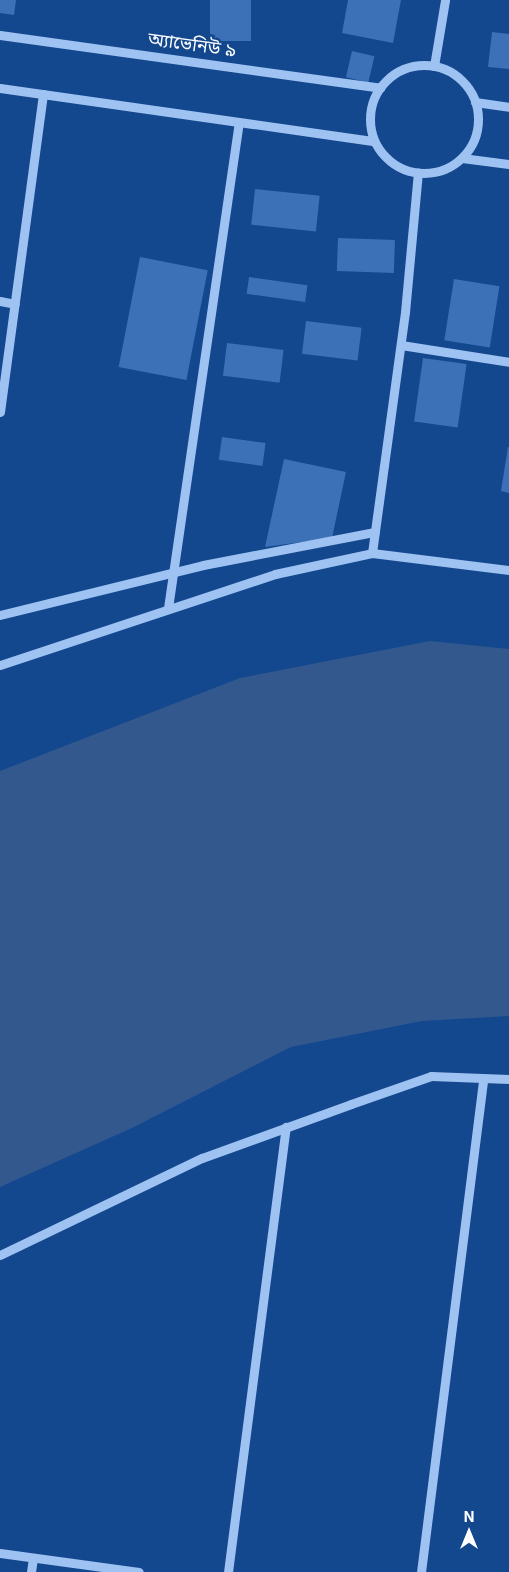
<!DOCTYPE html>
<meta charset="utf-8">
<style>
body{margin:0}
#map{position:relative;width:509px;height:1572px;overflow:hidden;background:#13478e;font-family:Inter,"Noto Sans Bengali",sans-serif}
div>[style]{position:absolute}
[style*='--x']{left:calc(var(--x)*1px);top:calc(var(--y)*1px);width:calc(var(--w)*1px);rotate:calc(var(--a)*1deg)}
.water>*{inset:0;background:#32588d}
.building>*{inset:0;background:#3c71b8;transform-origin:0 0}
.minor>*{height:9px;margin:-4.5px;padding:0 4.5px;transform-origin:4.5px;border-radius:4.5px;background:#9ec2f1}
.minor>.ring{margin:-4.5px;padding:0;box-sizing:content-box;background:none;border:9px solid #9ec2f1;border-radius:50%}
span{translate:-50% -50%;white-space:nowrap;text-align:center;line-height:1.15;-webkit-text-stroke:5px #13478e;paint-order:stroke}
.street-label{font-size:18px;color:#fff}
.north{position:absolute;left:444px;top:1507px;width:50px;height:50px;-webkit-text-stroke:4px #13478e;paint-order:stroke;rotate:0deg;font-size:14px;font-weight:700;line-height:20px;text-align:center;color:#fff}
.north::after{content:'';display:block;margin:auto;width:18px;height:22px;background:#fff;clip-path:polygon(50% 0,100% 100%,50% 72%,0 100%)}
</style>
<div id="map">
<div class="water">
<div style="clip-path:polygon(430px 641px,509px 649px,509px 1016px,422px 1021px,291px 1047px,132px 1128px,0 1187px,0 771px,240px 678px)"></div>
</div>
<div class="building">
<div style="clip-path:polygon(0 0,16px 0,14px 15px,0 13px)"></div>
<div style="left:210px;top:0;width:41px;height:41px"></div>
<div style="clip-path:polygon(348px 0,401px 0,393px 43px,342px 33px)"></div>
<div style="clip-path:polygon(492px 32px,509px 34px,509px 69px,488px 67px)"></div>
<div style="left:352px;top:51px;width:23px;height:27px;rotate:13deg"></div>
<div style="left:255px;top:189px;width:65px;height:36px;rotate:6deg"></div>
<div style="left:338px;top:238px;width:57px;height:33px;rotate:2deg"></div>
<div style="left:140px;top:257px;width:69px;height:112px;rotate:11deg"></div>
<div style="left:249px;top:277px;width:59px;height:17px;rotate:8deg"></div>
<div style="left:454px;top:279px;width:46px;height:62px;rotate:9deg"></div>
<div style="left:306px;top:321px;width:56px;height:33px;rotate:7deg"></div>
<div style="left:227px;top:343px;width:57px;height:33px;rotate:7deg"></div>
<div style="left:423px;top:358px;width:44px;height:64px;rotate:8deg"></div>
<div style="left:222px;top:437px;width:44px;height:23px;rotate:8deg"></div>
<div style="clip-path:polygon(508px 447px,509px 447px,509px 493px,501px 491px)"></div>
<div style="clip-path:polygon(284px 459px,346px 472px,332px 538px,265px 547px)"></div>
</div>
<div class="minor">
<div style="--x:0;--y:35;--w:384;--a:7.9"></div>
<div class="ring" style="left:370px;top:65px;width:99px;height:99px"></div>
<div style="--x:434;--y:66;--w:67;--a:-80.5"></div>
<div style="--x:0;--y:88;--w:378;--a:8.1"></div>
<div style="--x:475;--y:102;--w:34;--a:8"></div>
<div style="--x:462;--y:158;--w:47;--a:7.3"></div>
<div style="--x:0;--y:301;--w:15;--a:11"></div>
<div style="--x:401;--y:345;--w:109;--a:8.9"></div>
<div style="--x:0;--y:412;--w:321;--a:-82.3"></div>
<div style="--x:372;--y:553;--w:243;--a:-82.2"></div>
<div style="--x:405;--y:312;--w:140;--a:-84.7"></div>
<div style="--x:168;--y:608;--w:491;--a:-81.7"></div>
<div style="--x:0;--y:615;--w:209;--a:-13.8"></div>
<div style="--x:203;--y:565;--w:175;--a:-10.9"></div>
<div style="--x:0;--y:665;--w:290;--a:-18.3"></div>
<div style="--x:275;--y:574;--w:99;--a:-12.2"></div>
<div style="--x:372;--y:553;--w:138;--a:7.1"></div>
<div style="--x:0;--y:1255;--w:224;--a:-25.7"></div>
<div style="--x:202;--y:1158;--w:158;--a:-19.9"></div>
<div style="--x:351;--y:1104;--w:85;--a:-19.3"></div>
<div style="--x:431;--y:1076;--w:78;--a:2.2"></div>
<div style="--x:0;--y:1553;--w:140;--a:7.8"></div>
<div style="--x:31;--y:1572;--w:14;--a:-82"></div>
<div style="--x:228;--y:1572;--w:449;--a:-82.6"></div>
<div style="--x:421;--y:1572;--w:498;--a:-82.8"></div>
</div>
<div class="street-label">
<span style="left:192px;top:45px;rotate:8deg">অ্যাভেনিউ ৯</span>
</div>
<div class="north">N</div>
</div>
